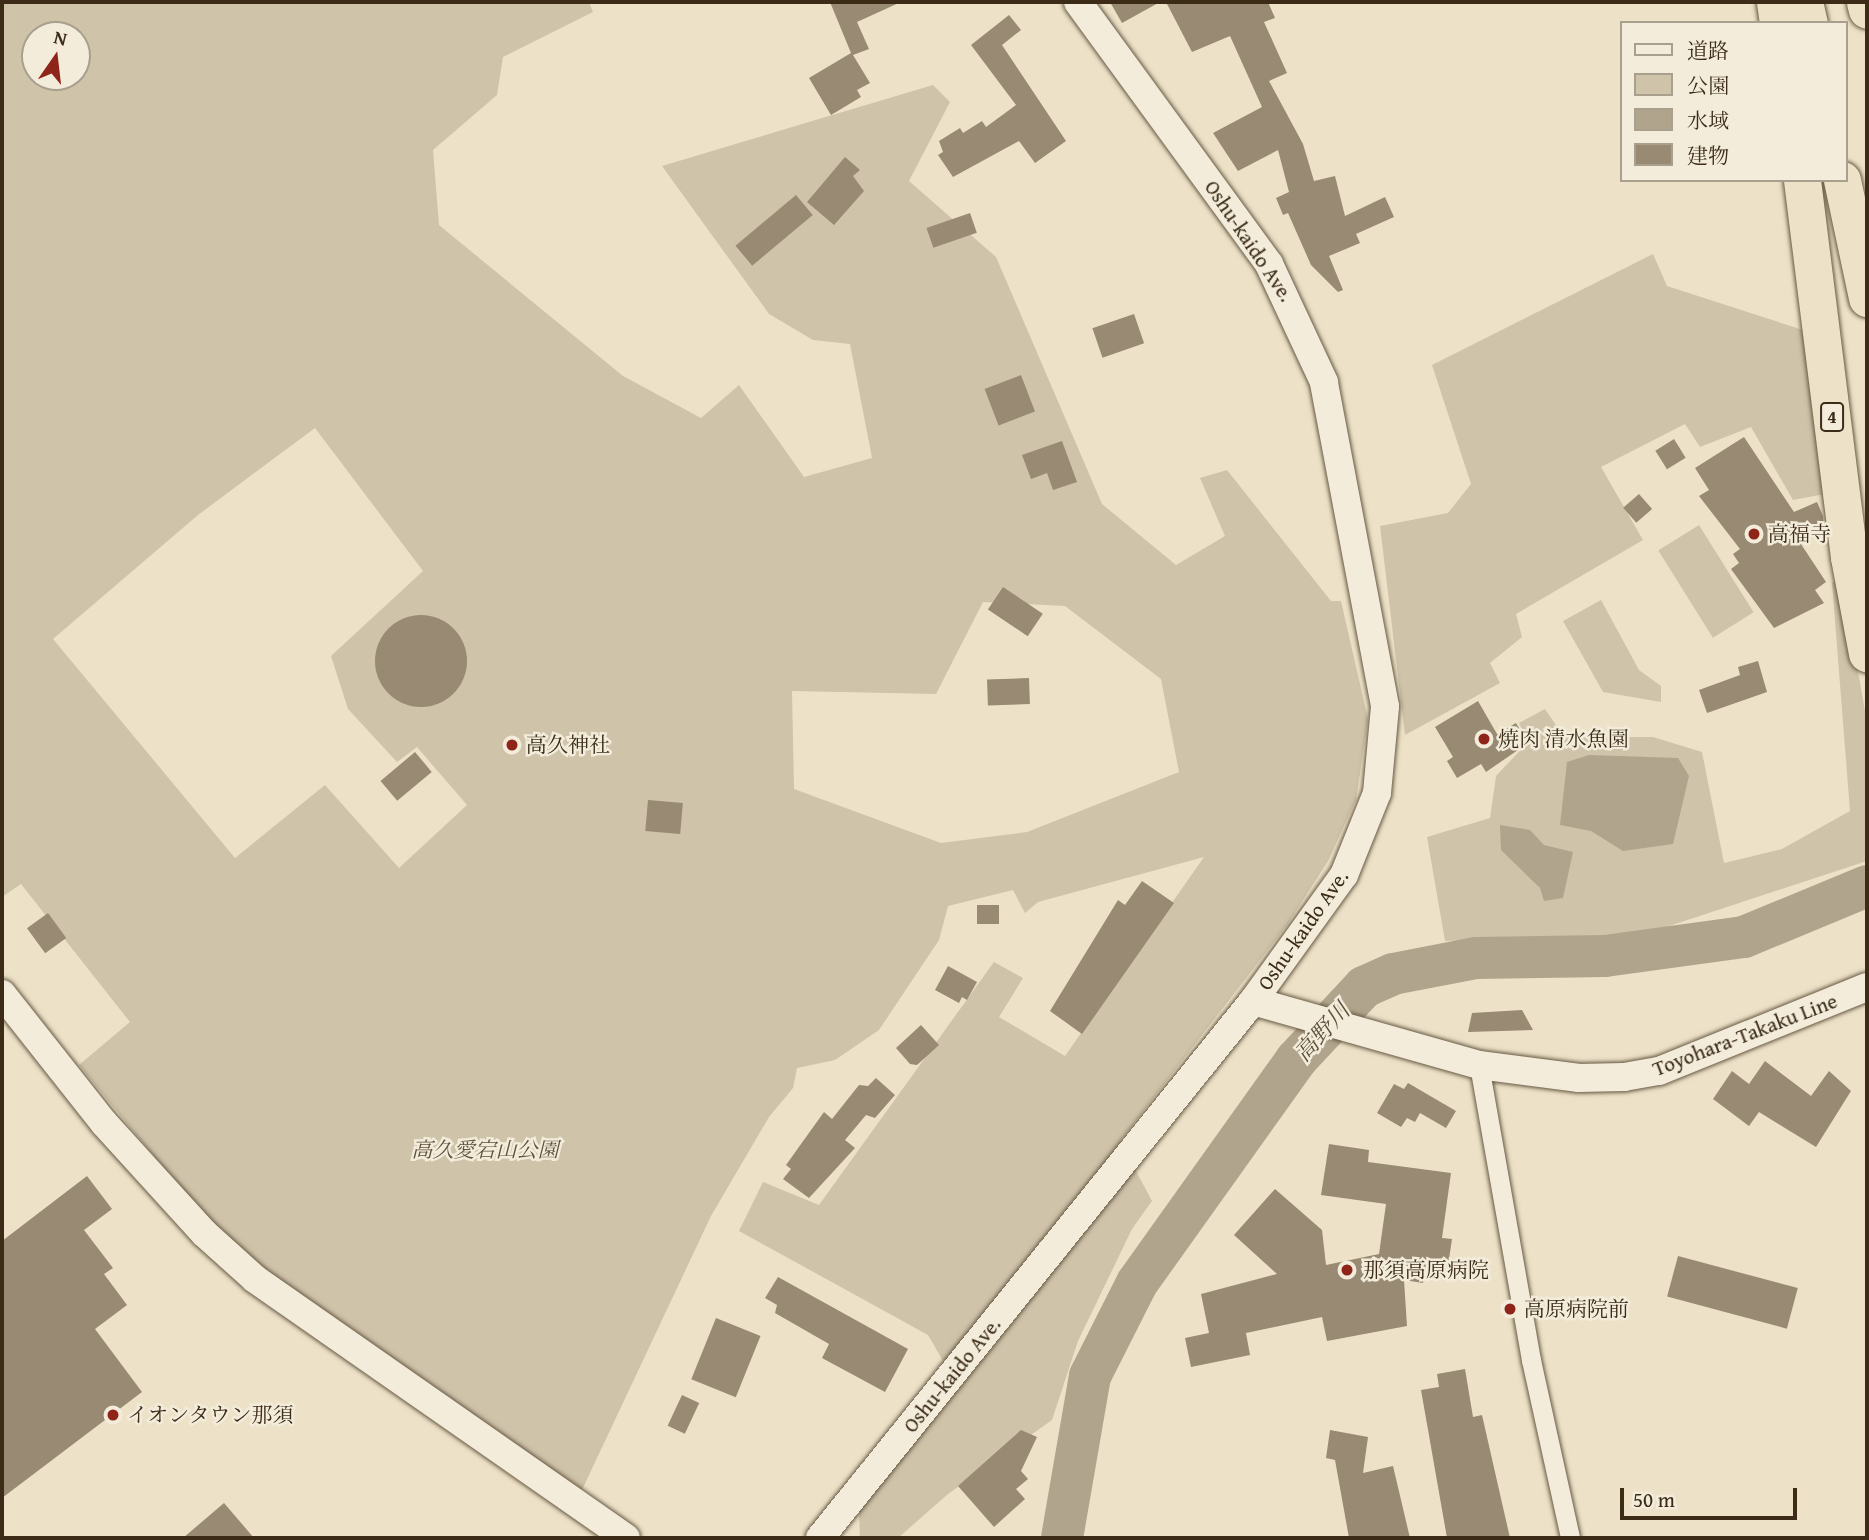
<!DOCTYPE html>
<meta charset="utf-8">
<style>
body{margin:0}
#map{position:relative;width:1869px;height:1540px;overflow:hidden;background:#ede2c8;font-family:"Gentium Book Plus","Noto Serif JP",serif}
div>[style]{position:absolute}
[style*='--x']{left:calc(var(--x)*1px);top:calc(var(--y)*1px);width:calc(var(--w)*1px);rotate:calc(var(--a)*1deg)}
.green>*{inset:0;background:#cfc3aa;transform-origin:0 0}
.water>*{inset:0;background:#b0a48c}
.river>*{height:42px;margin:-21px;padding:0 21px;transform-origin:21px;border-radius:21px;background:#b0a48c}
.building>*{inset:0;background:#988a73;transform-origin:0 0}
.round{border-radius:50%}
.roads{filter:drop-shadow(0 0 2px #685943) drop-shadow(0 0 2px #685943)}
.street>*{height:19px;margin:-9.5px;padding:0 9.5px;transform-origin:9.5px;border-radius:9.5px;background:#f3ecdb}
.secondary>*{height:28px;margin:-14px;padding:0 14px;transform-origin:14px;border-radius:14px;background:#f3ecdb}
.highway>*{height:37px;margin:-18.5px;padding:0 18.5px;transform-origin:18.5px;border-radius:18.5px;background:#ede2c8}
.dots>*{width:19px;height:19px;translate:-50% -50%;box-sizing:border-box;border:4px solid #f3ecdb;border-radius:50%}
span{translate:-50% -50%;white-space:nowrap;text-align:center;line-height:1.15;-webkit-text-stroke:5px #f3ecdb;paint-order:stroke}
.shield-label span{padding:2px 5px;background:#f3ecdb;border:2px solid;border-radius:5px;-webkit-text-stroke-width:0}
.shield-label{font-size:19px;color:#3b2b17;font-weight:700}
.street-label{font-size:21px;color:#3b2b17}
.poi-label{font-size:21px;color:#3b2b17}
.left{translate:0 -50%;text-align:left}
.park-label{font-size:21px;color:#60513c;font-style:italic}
.water-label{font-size:23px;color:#5e4f3a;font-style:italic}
.frame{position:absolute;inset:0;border:4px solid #3b2b17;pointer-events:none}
.legend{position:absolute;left:1620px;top:21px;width:228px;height:161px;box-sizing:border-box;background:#f3ecdb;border:2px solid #a99f8d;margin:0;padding:9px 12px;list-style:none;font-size:21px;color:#3b2b17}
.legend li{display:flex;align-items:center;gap:14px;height:35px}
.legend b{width:35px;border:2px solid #a99f8d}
.north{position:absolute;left:21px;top:21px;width:70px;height:70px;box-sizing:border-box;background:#f3ecdb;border:2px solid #a99f8d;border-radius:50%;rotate:14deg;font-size:19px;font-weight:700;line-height:28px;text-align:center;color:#3b2b17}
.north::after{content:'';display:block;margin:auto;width:24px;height:32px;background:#8f2418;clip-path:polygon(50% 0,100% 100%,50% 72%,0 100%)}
.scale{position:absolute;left:1620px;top:1488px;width:177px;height:32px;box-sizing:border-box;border:4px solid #3b2b17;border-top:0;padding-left:9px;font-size:21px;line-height:24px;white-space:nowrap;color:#3b2b17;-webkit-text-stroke:5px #f3ecdb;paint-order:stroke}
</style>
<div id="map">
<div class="green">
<div style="clip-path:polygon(evenodd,2px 2px,589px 2px,593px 12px,503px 57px,497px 95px,433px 150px,439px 225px,623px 376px,701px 418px,739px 385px,804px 477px,872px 458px,850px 344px,813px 340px,769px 314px,662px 166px,933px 85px,950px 102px,909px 181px,996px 257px,1102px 504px,1176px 565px,1225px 536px,1200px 478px,1227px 470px,1331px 601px,1341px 601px,1368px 719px,1356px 800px,1328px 861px,1287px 925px,1120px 1141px,1152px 1201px,1132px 1229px,1078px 1341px,1052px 1420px,948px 1494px,898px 1538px,860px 1538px,859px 1510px,957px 1385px,928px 1335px,739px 1231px,763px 1182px,819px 1205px,994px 962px,1023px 978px,999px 1017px,1065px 1056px,1204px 857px,1038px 902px,1025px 913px,1013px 890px,948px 906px,939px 940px,879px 1030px,835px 1060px,797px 1068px,793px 1088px,769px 1117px,711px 1216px,581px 1492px,316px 1316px,200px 1212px,79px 1065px,130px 1022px,21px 884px,2px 897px,2px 2px,35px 35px,77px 35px,77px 77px,35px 77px,35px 35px,2px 2px,315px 428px,423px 571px,331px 656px,348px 709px,397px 762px,417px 747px,467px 805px,399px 868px,325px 785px,235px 858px,53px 639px,198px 515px,315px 428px,2px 2px,983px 602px,1065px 606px,1161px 679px,1179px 772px,1027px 832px,941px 843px,794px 789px,792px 691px,936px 694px,983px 602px)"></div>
<div style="clip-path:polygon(1653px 254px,1667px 286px,1803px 330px,1830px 493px,1793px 500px,1751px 427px,1700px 447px,1685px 424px,1601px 467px,1643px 540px,1516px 614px,1522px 637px,1490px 663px,1500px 683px,1405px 735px,1380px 526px,1448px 513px,1471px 484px,1432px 365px)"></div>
<div style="left:1699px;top:525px;width:103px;height:48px;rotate:58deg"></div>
<div style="clip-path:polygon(1841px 576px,1867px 722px,1867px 861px,1642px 935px,1445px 941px,1427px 837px,1490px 818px,1496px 776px,1528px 742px,1519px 723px,1545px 709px,1564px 737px,1653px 737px,1702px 752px,1724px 863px,1782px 849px,1850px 811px,1832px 583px)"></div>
<div style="clip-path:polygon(1601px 600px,1639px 670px,1661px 686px,1661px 702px,1603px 692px,1563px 621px)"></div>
</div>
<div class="water">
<div style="clip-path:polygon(1589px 755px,1678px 758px,1689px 776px,1673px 844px,1623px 851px,1591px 831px,1560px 825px,1567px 762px)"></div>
<div style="clip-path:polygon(1500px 825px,1530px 830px,1544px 845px,1573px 852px,1563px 898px,1544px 901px,1540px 888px,1501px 850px)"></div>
</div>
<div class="river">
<div style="--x:1062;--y:1538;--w:164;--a:-80.2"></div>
<div style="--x:1090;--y:1376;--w:104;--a:-63.2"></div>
<div style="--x:1137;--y:1283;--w:274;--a:-54.5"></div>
<div style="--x:1296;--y:1060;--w:100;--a:-47"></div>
<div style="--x:1364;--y:987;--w:32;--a:-24"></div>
<div style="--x:1393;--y:974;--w:85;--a:-10.9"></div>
<div style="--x:1476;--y:958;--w:129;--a:-0.9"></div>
<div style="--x:1605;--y:956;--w:140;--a:-7.8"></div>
<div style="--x:1744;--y:937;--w:133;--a:-22.5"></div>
</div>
<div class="building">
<div style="clip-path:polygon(830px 2px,901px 2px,857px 22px,869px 49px,853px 55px,870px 83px,857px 90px,861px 97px,831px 115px,809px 78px,851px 53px)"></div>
<div style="clip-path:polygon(1110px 2px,1160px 2px,1122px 23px)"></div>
<div style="clip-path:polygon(1166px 2px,1268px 2px,1275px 18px,1264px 22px,1287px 73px,1269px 81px,1303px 144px,1314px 181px,1335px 176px,1345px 216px,1385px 197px,1394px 217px,1356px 234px,1360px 243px,1329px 256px,1343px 290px,1338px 292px,1311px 265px,1288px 213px,1283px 215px,1276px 198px,1289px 192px,1278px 150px,1238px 171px,1213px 133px,1262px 107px,1230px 36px,1192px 52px)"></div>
<div style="clip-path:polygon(1009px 15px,1021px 30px,1002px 45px,1066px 141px,1035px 163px,1019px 141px,953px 177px,938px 155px,943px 152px,939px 141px,960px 128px,963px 133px,982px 121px,986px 127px,1016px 105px,971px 45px)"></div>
<div style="clip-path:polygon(845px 157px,860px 170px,853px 176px,864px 191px,834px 225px,807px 202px)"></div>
<div style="left:796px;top:195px;width:26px;height:79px;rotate:50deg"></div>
<div style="left:970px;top:213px;width:21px;height:46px;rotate:71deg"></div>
<div style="left:1134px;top:314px;width:31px;height:44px;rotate:71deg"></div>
<div style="left:1021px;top:375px;width:39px;height:39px;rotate:69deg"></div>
<div style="clip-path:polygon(1744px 437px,1794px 512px,1817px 502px,1823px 516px,1824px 527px,1797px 538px,1826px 582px,1815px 590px,1824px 603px,1774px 628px,1731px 569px,1739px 563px,1733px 554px,1740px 549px,1699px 496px,1709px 490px,1695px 468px)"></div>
<div style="left:1674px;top:439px;width:22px;height:22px;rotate:58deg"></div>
<div style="clip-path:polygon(1062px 441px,1077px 482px,1053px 490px,1047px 473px,1031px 479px,1022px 455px)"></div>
<div style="left:1639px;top:494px;width:20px;height:21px;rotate:49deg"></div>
<div style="left:1003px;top:587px;width:48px;height:27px;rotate:34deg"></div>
<div class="round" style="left:375px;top:615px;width:92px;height:92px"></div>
<div style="clip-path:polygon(1758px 661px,1767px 692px,1707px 713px,1699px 690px,1740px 675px,1738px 667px)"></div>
<div style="left:1029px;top:678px;width:26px;height:42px;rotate:88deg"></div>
<div style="clip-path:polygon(1478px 701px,1497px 734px,1516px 723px,1528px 743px,1486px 772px,1481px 764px,1457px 778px,1447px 761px,1453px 757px,1435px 727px)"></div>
<div style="left:415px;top:752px;width:26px;height:45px;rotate:50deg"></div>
<div style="left:648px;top:800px;width:35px;height:31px;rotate:5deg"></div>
<div style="clip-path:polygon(1142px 881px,1174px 903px,1082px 1034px,1050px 1011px,1118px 900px,1125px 905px)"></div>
<div style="left:977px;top:905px;width:22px;height:19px"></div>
<div style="left:48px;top:913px;width:31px;height:26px;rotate:54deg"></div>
<div style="clip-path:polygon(948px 966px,977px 982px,967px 1000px,962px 997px,959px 1003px,935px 990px)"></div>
<div style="clip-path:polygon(1522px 1010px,1533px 1030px,1468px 1032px,1472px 1013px)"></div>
<div style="clip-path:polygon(921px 1025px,939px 1045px,917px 1065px,910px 1064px,896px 1048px)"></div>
<div style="clip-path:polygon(1765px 1061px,1811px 1096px,1829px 1071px,1851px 1091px,1816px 1147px,1759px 1112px,1749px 1126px,1713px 1099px,1732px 1071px,1749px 1084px)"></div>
<div style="clip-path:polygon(876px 1078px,895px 1095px,875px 1118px,866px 1115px,845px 1140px,855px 1148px,809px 1198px,783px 1179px,791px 1169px,786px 1165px,824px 1112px,832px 1119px,859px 1085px,868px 1086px)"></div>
<div style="clip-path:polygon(1408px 1083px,1456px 1111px,1446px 1128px,1420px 1113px,1415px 1122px,1407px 1118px,1401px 1127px,1377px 1113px,1394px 1084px,1404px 1089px)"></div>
<div style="clip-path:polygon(1329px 1144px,1369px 1150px,1368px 1162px,1451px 1173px,1442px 1238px,1452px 1239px,1448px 1266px,1426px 1263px,1423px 1283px,1404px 1280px,1407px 1326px,1327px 1341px,1322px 1317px,1246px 1333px,1250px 1355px,1191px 1367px,1185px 1338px,1209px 1333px,1201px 1294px,1277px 1274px,1234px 1235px,1275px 1189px,1322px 1230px,1326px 1265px,1379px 1254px,1386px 1204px,1321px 1195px)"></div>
<div style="clip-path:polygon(87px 1176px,112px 1209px,84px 1230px,113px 1268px,104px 1274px,127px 1305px,95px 1329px,142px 1392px,2px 1498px,2px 1241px)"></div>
<div style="left:1678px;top:1256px;width:124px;height:42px;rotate:15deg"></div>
<div style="clip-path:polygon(778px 1277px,908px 1349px,885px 1392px,822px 1358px,829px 1344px,775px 1313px,777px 1305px,765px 1298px)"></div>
<div style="left:716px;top:1318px;width:48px;height:66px;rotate:22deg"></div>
<div style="clip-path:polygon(1465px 1369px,1473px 1417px,1482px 1415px,1510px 1538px,1447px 1538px,1421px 1390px,1439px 1387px,1437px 1374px)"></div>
<div style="left:682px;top:1395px;width:19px;height:34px;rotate:25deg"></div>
<div style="clip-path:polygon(1021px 1430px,1037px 1437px,1021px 1471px,1028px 1479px,1016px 1489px,1025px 1499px,994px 1527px,958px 1486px)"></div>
<div style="clip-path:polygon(1330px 1430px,1368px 1437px,1363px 1473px,1393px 1466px,1410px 1538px,1349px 1538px,1335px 1460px,1326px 1458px)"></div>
<div style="clip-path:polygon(224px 1503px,254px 1538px,183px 1538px)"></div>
</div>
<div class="roads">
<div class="street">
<div style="--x:1479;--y:1065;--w:300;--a:80"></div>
<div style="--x:1531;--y:1360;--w:182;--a:77.6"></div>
</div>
<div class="secondary">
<div style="--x:2;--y:994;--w:164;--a:51.7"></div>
<div style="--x:104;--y:1123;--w:149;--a:47.7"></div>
<div style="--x:204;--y:1233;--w:69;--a:42"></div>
<div style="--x:255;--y:1279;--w:452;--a:34.9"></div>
<div style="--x:1253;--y:1001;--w:235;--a:15.8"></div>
<div style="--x:1479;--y:1065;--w:101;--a:7.4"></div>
<div style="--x:1579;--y:1078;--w:45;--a:-1.3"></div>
<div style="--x:1624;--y:1077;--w:36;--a:-10"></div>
<div style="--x:1659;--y:1071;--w:224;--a:-22"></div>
<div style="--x:820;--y:1538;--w:690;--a:-51.12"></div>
<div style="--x:1253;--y:1001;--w:155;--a:-54.2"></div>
<div style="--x:1344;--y:875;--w:88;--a:-68.1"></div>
<div style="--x:1377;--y:793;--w:87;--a:-84.7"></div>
<div style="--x:1385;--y:706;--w:330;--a:-100.7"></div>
<div style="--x:1324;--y:382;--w:130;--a:-115"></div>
<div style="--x:1269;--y:264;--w:324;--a:-126.1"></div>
</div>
<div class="highway">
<div style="--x:1775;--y:2;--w:21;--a:82"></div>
<div style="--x:1804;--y:2;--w:22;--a:77"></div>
<div style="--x:1865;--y:2;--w:8;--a:76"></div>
<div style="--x:1802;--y:180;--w:380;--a:82.9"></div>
<div style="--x:1849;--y:557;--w:98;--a:79.4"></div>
<div style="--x:1842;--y:180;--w:121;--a:78"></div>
</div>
</div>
<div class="dots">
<div style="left:1754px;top:534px;background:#8f2418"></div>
<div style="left:1484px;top:739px;background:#8f2418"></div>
<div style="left:512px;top:745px;background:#8f2418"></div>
<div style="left:1347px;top:1270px;background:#8f2418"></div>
<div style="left:1510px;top:1309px;background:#8f2418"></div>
<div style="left:113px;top:1415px;background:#8f2418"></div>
</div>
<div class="shield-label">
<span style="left:1832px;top:417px">4</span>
</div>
<div class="street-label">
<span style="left:1249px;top:241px;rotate:56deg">Oshu-kaido Ave.</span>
<span style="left:1303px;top:930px;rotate:-55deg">Oshu-kaido Ave.</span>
<span style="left:1745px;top:1035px;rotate:-21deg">Toyohara-Takaku Line</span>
<span style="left:952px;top:1375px;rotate:-51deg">Oshu-kaido Ave.</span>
</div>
<div class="poi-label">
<span class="left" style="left:1768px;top:534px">高福寺</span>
<span class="left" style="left:1498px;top:739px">焼肉 清水魚園</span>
<span class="left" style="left:526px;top:745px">高久神社</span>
<span class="left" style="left:1363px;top:1270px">那須高原病院</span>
<span class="left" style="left:1524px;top:1309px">高原病院前</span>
<span class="left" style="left:127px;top:1415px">イオンタウン那須</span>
</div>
<div class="park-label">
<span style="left:485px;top:1150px">高久愛宕山公園</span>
</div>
<div class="water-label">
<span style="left:1322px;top:1032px;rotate:-48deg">高野川</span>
</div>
<div class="frame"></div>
<ul class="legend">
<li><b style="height:9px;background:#f3ecdb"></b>道路</li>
<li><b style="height:19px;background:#cfc3aa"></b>公園</li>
<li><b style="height:19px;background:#b0a48c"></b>水域</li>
<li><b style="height:19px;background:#988a73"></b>建物</li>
</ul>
<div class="north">N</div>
<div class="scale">50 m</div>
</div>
